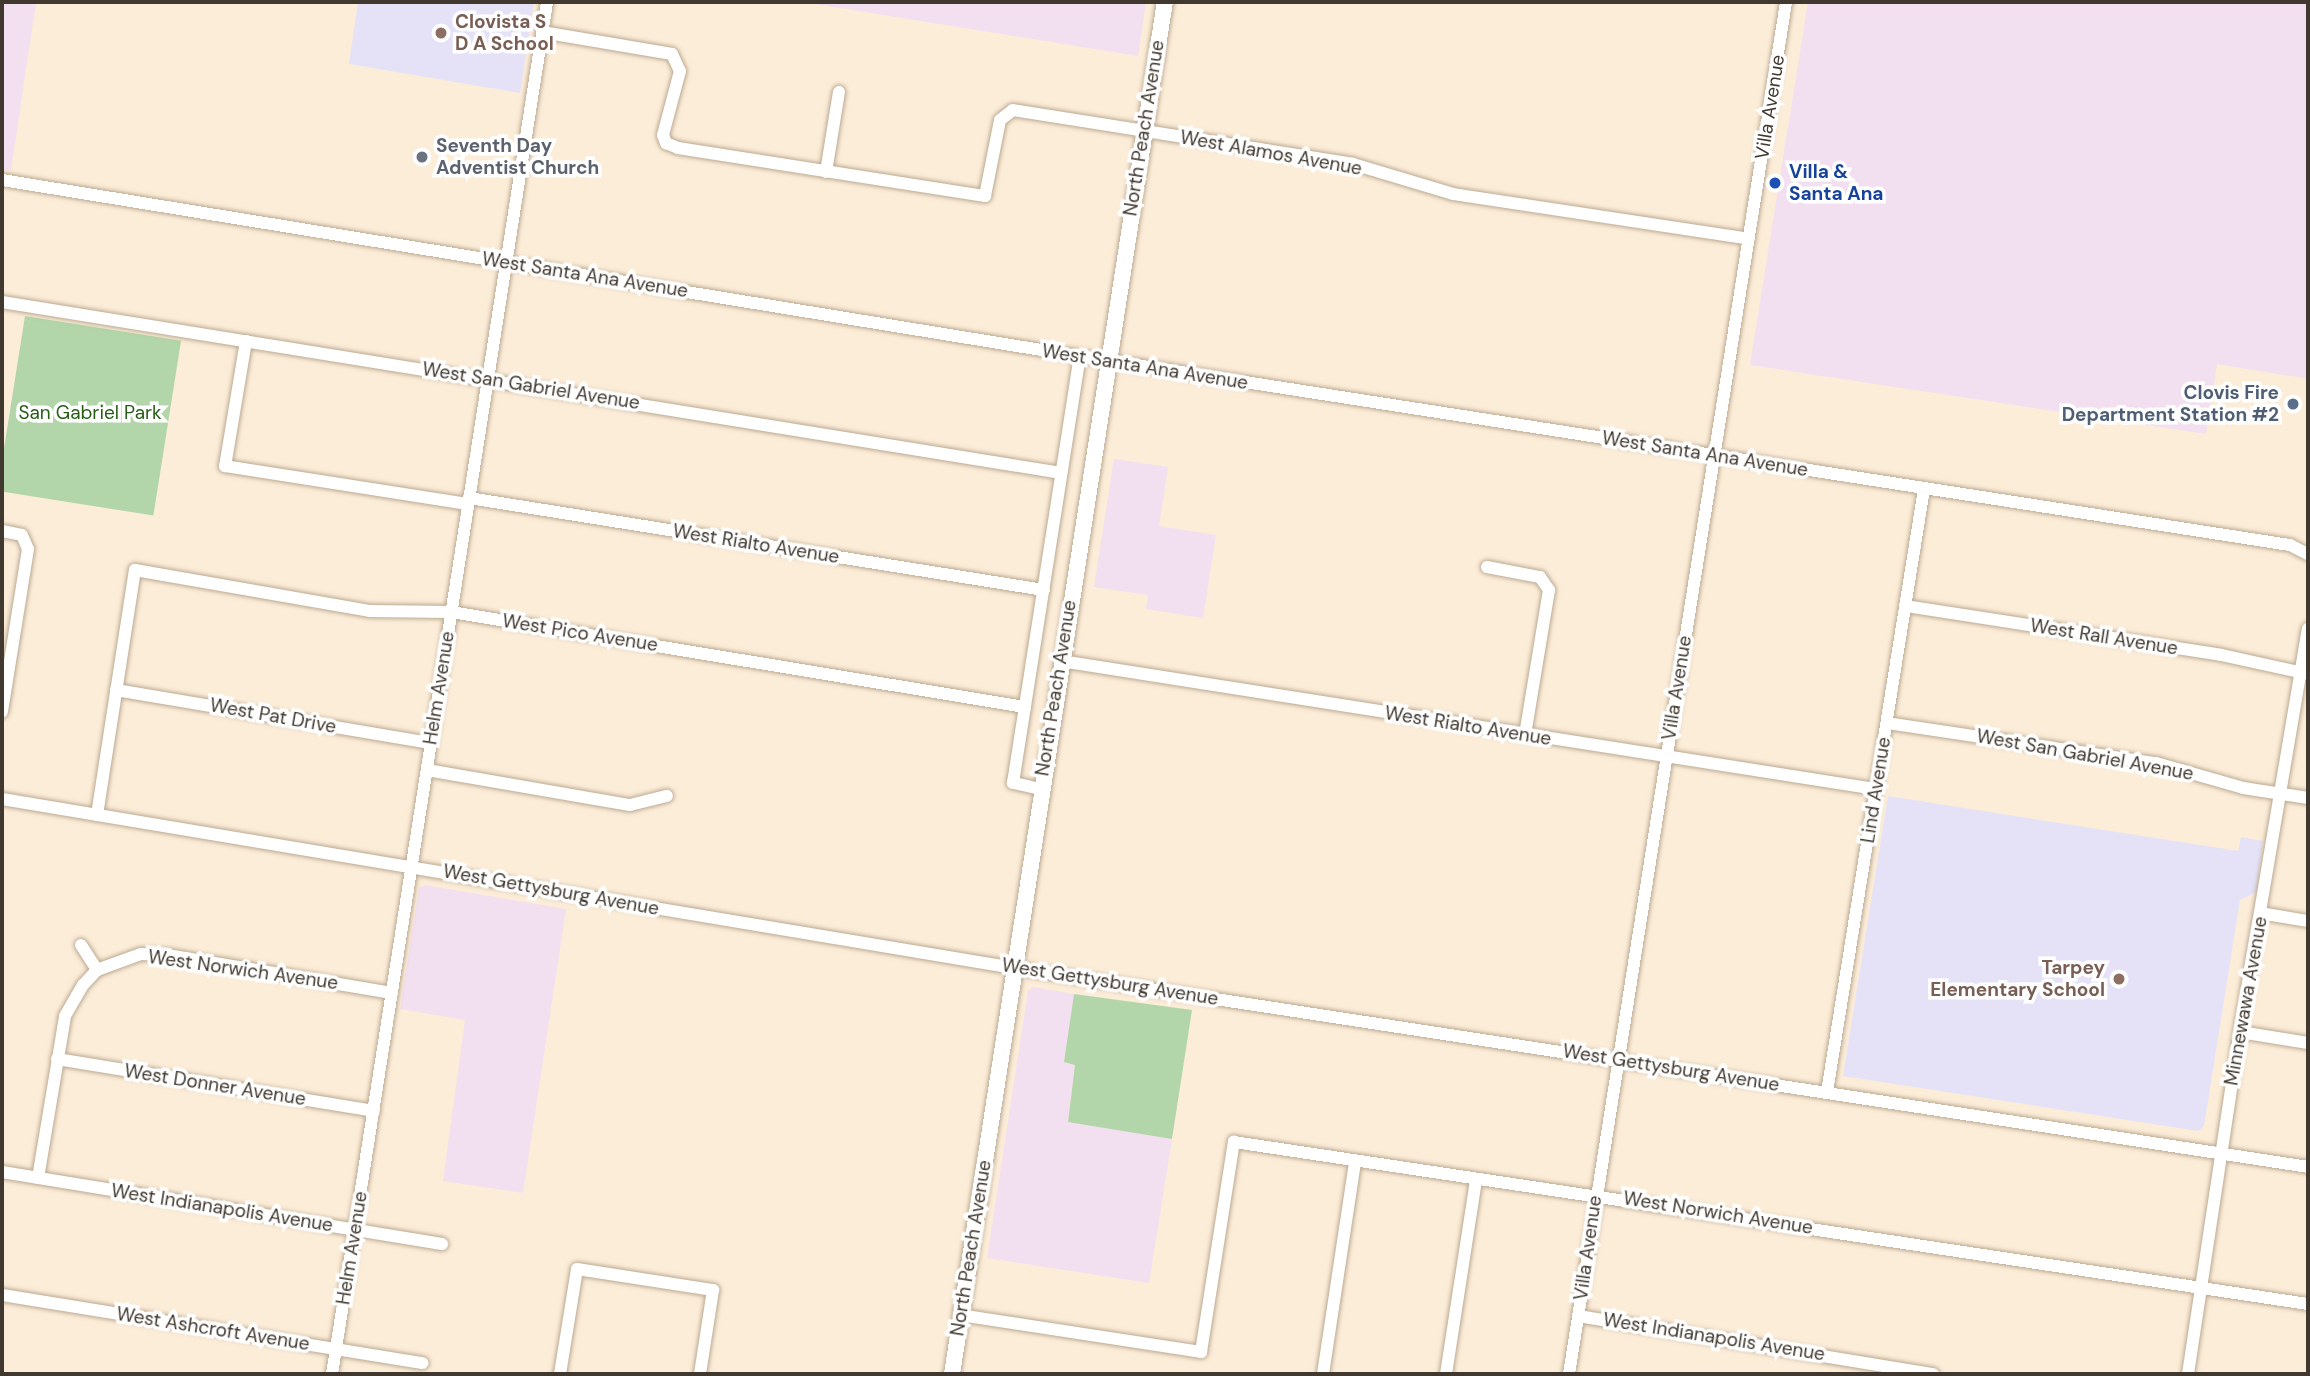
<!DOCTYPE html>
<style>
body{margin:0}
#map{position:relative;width:2310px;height:1376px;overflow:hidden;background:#fcedd9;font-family:"DM Sans",sans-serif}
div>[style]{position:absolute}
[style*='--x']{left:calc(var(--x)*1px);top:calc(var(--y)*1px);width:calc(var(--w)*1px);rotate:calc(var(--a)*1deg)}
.commercial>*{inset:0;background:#f2dfef}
.education>*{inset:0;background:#e5e2f8}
.green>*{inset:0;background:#b2d6a9;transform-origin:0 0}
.roads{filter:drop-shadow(0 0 2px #bcaa92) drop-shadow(0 0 2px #bcaa92)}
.minor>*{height:12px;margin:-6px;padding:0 6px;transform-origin:6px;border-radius:6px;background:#fff}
.major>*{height:16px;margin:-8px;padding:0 8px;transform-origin:8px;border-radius:8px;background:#fff}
.dots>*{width:19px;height:19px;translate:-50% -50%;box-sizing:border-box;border:4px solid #fff;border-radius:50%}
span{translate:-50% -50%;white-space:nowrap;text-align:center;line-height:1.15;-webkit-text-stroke:7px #fff;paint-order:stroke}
.education-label{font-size:19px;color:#785e54;font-weight:700}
.left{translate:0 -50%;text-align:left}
.right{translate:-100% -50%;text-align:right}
.street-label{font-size:19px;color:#413930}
.worship-label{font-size:19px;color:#5b616d;font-weight:700}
.transit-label{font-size:19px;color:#164399;font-weight:700}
.service-label{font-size:19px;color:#4e5e75;font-weight:700}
.park-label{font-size:19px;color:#265d14}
.frame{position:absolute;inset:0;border:4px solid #413930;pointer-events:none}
</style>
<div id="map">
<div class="commercial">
<div style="clip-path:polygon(2px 2px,36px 2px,11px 170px,2px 169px)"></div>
<div style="clip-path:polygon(803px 2px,1146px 2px,1138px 56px)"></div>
<div style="clip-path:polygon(1808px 2px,2308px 2px,2308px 379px,2217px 364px,2206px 434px,1750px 365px)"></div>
<div style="clip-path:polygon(1114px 459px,1168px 467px,1159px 526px,1216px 535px,1203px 618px,1146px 609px,1148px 595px,1094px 587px)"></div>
<div style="clip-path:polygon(425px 885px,566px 909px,523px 1193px,443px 1181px,465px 1020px,400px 1009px,419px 888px)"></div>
<div style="clip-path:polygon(1033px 987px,1074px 994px,1064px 1062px,1075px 1064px,1068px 1121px,1172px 1139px,1149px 1283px,987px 1258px,1028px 991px)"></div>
</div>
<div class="education">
<div style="clip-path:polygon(358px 2px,534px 2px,520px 93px,349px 64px)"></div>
<div style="clip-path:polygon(1888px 796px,2238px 851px,2241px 837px,2263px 841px,2257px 892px,2240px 900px,2204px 1126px,2198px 1131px,1843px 1076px)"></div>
</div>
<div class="green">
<div style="left:25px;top:316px;width:158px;height:177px;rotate:9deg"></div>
<div style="clip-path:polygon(1074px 994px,1192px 1010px,1172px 1139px,1068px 1122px,1075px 1065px,1064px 1062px)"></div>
</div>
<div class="roads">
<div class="minor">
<div style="--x:542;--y:32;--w:132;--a:9.6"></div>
<div style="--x:672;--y:54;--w:19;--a:65"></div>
<div style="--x:680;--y:71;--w:66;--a:104.9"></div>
<div style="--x:663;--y:135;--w:9;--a:69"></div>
<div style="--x:666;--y:143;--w:13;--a:23"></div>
<div style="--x:678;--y:148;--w:311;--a:8.9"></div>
<div style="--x:985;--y:196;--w:77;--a:-78.8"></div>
<div style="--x:1000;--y:120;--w:16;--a:-38"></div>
<div style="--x:1013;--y:110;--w:344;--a:9"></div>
<div style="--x:1353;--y:164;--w:104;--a:16.7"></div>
<div style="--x:1453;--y:194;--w:299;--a:8.6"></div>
<div style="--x:826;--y:172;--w:81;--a:-80.8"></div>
<div style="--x:2;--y:180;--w:1084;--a:9.29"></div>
<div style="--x:1072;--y:355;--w:1233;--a:8.87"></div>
<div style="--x:2290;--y:545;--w:20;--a:27"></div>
<div style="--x:2;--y:302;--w:1073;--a:9.17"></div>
<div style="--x:246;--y:341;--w:127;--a:99.5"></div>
<div style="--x:225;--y:466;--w:246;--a:8.9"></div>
<div style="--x:469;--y:498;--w:582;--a:9.09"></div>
<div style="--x:2;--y:531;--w:20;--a:11"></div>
<div style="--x:22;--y:535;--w:15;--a:67"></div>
<div style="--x:28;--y:549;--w:165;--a:99.1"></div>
<div style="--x:1487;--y:567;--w:54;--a:10.7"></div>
<div style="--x:1540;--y:577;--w:16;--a:55"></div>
<div style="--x:1549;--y:590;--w:147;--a:99.4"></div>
<div style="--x:1906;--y:606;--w:319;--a:8.8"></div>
<div style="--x:2221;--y:655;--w:89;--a:12.3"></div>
<div style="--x:1061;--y:661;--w:825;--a:8.93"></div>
<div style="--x:116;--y:690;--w:319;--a:9.6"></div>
<div style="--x:1887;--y:723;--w:272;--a:8.5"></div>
<div style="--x:2156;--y:763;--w:91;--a:16"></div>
<div style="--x:2243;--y:788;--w:66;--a:8.7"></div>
<div style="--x:427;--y:770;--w:206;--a:9.8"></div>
<div style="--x:630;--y:805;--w:38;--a:-14"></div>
<div style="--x:1040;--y:789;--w:28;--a:-167"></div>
<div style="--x:1013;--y:783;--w:431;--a:-81.1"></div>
<div style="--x:2;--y:799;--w:1026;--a:9.48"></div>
<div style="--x:1014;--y:968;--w:1309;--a:8.74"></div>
<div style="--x:97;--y:815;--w:248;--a:-81.2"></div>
<div style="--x:135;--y:570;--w:239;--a:9.9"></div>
<div style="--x:370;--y:611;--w:81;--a:0.7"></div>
<div style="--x:451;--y:612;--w:582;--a:9.4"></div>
<div style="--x:2260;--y:913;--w:49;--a:9.5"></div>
<div style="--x:81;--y:945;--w:30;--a:57"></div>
<div style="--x:2240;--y:1032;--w:69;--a:9.2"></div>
<div style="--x:57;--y:1059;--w:321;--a:9.3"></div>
<div style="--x:1827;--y:1092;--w:611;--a:-80.86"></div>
<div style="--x:2;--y:1172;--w:446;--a:9.3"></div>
<div style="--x:38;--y:1178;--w:164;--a:-80.5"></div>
<div style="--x:65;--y:1016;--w:36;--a:-60"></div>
<div style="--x:83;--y:985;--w:21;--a:-47"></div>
<div style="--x:97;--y:970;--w:47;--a:-20"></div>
<div style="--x:141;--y:954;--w:26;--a:2"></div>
<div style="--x:167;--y:955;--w:228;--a:9.6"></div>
<div style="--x:2;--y:1295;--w:426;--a:9.2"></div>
<div style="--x:960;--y:1315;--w:244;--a:8.7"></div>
<div style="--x:1201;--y:1352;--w:213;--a:-81.1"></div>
<div style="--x:1234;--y:1142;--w:1086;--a:8.58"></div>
<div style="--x:1578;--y:1316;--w:360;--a:9.3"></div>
<div style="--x:332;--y:1374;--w:1389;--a:-81.09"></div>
<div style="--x:560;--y:1374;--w:106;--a:-80.8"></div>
<div style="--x:577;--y:1269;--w:138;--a:8.8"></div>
<div style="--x:713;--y:1290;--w:85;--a:98.8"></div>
<div style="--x:1323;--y:1374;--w:214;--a:-81.4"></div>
<div style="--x:1446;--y:1374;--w:195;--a:-81.2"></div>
<div style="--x:1569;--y:1374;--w:1389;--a:-81.01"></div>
<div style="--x:2188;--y:1374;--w:354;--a:-81.4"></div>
<div style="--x:2241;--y:1024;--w:401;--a:-80.4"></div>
</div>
<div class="major">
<div style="--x:952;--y:1374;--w:1388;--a:-81.18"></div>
</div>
</div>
<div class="dots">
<div style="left:441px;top:33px;background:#8d6e63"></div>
<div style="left:422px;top:157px;background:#6b7280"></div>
<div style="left:1775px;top:183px;background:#1a4fb4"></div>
<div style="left:2293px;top:404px;background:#5c6f8a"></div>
<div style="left:2119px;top:979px;background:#8d6e63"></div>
</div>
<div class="education-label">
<span class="left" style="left:455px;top:33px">Clovista S<br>D A School</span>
<span class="right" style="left:2105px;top:979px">Tarpey<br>Elementary School</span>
</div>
<div class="street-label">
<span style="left:1770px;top:107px;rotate:-81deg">Villa Avenue</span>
<span style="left:1144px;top:128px;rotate:-81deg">North Peach Avenue</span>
<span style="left:1271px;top:153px;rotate:10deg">West Alamos Avenue</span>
<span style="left:585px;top:275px;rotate:9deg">West Santa Ana Avenue</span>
<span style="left:1145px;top:367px;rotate:9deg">West Santa Ana Avenue</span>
<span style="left:531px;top:386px;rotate:9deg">West San Gabriel Avenue</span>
<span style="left:1705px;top:454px;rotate:9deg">West Santa Ana Avenue</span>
<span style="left:756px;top:544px;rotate:9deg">West Rialto Avenue</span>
<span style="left:580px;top:633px;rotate:9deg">West Pico Avenue</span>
<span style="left:2104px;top:637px;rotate:9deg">West Rall Avenue</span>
<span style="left:439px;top:688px;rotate:-81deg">Helm Avenue</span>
<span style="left:1056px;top:688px;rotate:-81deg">North Peach Avenue</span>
<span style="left:1677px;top:688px;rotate:-81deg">Villa Avenue</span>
<span style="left:273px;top:716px;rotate:10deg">West Pat Drive</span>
<span style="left:1468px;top:726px;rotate:9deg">West Rialto Avenue</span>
<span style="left:2085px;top:755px;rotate:10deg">West San Gabriel Avenue</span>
<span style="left:1876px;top:790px;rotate:-81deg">Lind Avenue</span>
<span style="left:551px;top:890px;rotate:10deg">West Gettysburg Avenue</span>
<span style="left:243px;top:970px;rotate:8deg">West Norwich Avenue</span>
<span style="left:1110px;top:982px;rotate:9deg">West Gettysburg Avenue</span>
<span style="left:2246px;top:1001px;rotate:-80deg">Minnewawa Avenue</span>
<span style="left:1671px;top:1068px;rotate:9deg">West Gettysburg Avenue</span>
<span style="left:215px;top:1085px;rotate:9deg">West Donner Avenue</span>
<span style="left:222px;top:1208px;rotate:9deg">West Indianapolis Avenue</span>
<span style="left:1718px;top:1213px;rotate:9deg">West Norwich Avenue</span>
<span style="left:352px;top:1248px;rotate:-81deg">Helm Avenue</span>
<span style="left:971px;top:1248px;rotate:-81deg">North Peach Avenue</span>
<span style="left:1588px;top:1248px;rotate:-82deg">Villa Avenue</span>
<span style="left:213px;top:1329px;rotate:9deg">West Ashcroft Avenue</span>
<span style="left:1714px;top:1337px;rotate:9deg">West Indianapolis Avenue</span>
</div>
<div class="worship-label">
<span class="left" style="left:436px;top:157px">Seventh Day<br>Adventist Church</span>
</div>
<div class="transit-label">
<span class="left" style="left:1789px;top:183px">Villa &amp;<br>Santa Ana</span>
</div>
<div class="service-label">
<span class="right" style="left:2279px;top:404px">Clovis Fire<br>Department Station #2</span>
</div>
<div class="park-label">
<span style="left:90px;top:413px">San Gabriel Park</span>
</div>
<div class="frame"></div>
</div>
